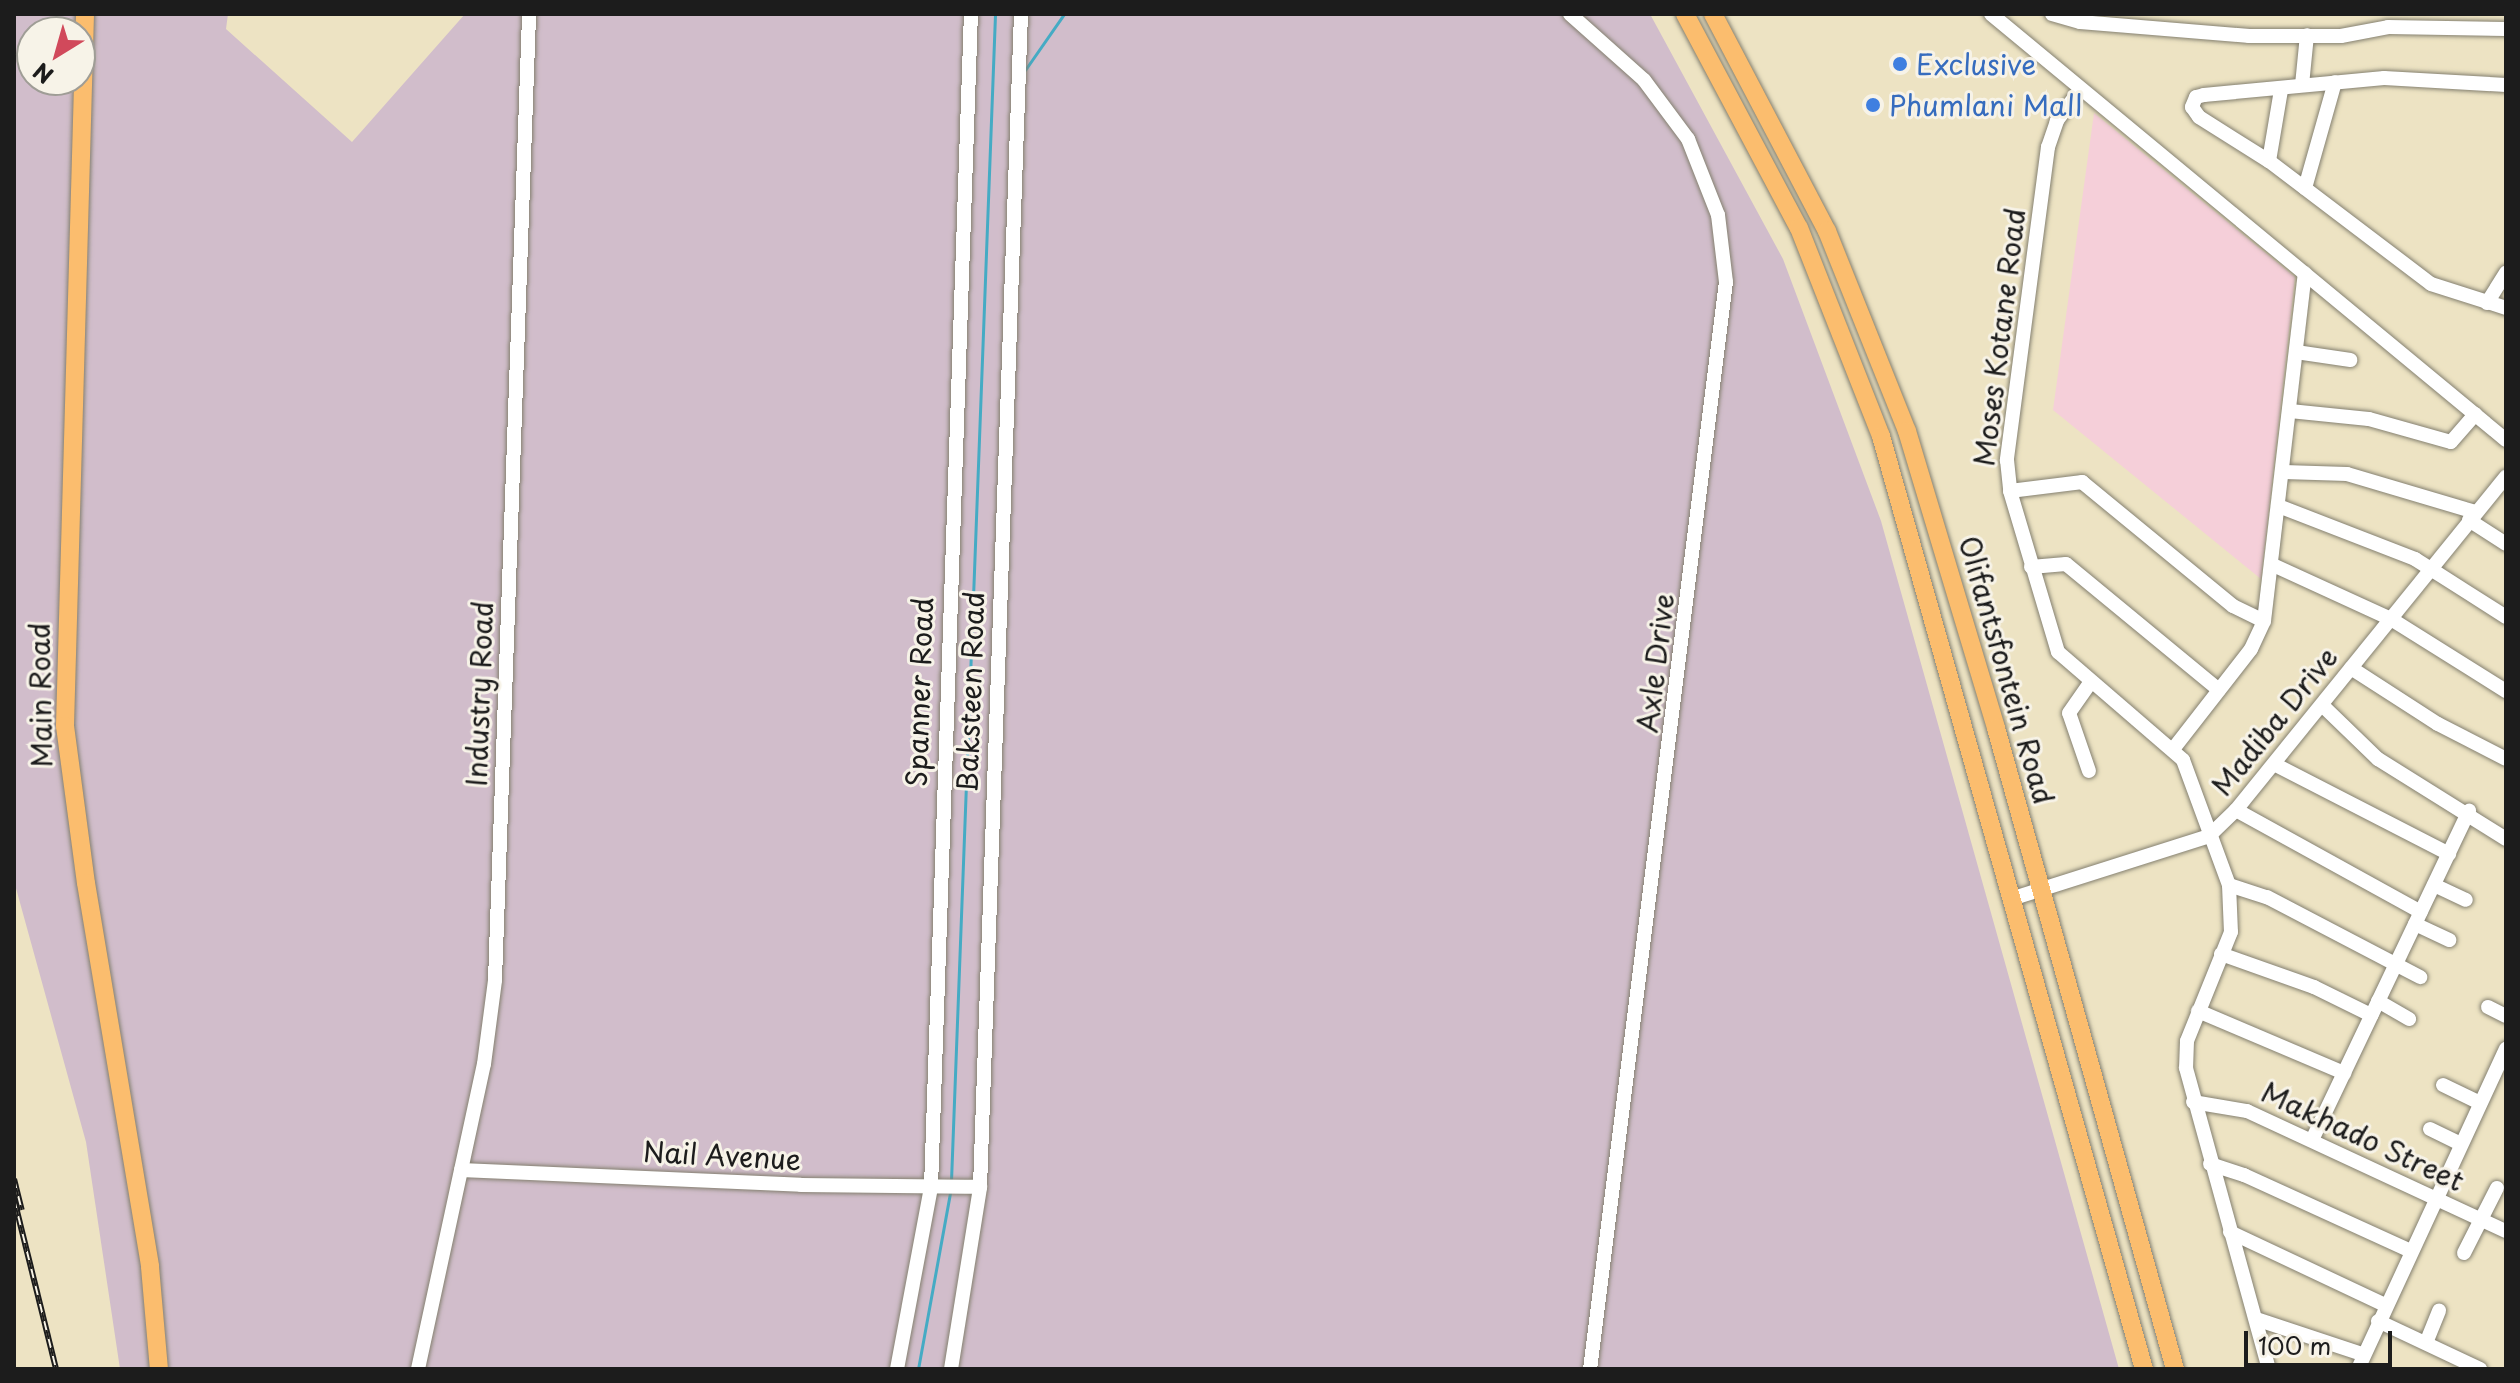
<!DOCTYPE html>
<style>
body{margin:0}
#map{position:relative;width:2520px;height:1383px;overflow:hidden;background:#ede3c3;font-family:"Playpen Sans",sans-serif}
div>[style]{position:absolute}
[style*='--x']{left:calc(var(--x)*1px);top:calc(var(--y)*1px);width:calc(var(--w)*1px);rotate:calc(var(--a)*1deg)}
.built>*{inset:0;background:#f5cfd9}
.industrial>*{inset:0;background:#d1bdcb}
.stream>*{height:3px;margin:-1.5px;padding:0 1.5px;transform-origin:1.5px;border-radius:1.5px;background:#45abc4}
.roads{filter:drop-shadow(0 0 2px #848070) drop-shadow(0 0 2px #848070)}
.minor>*{height:14px;margin:-7px;padding:0 7px;transform-origin:7px;border-radius:7px;background:#fff}
.major>*{height:18px;margin:-9px;padding:0 9px;transform-origin:9px;border-radius:9px;background:#fbbd6e}
.rail>*{height:6px;margin-top:-3px;transform-origin:0;background:repeating-linear-gradient(90deg,#f7f3e8 0 9px,#1c1c1c 0 18px);box-sizing:border-box;border-block:2px solid #1c1c1c}
.dots>*{width:22px;height:22px;translate:-50% -50%;box-sizing:border-box;border:4px solid #f7f3e8;border-radius:50%}
span{translate:-50% -50%;white-space:nowrap;text-align:center;line-height:1.15;-webkit-text-stroke:6px #f7f3e8;paint-order:stroke}
.shop-label{font-size:28px;color:#366cbe}
.left{translate:0 -50%;text-align:left}
.street-label{font-size:28px;color:#1c1c1c}
.frame{position:absolute;inset:0;border:16px solid #1c1c1c;pointer-events:none}
.north{position:absolute;left:16px;top:16px;width:80px;height:80px;box-sizing:border-box;background:#f7f3e8;border:2px solid #9f9d96;border-radius:50%;rotate:217deg;font-size:22px;font-weight:700;line-height:32px;text-align:center;color:#1c1c1c}
.north::after{content:'';display:block;margin:auto;width:28px;height:36px;background:#d1495b;clip-path:polygon(50% 0,100% 100%,50% 72%,0 100%)}
.scale{position:absolute;left:2244px;top:1331px;width:148px;height:36px;box-sizing:border-box;border:4px solid #1c1c1c;border-top:0;padding-left:10px;font-size:24px;line-height:28px;white-space:nowrap;color:#1c1c1c;-webkit-text-stroke:6px #f7f3e8;paint-order:stroke}
</style>
<div id="map">
<div class="built">
<div style="clip-path:polygon(2094px 113px,2295px 277px,2261px 579px,2053px 410px)"></div>
</div>
<div class="industrial">
<div style="clip-path:polygon(evenodd,14px 14px,228px 14px,226px 29px,352px 142px,465px 14px,1650px 14px,1783px 259px,1881px 521px,2119px 1369px,120px 1369px,86px 1142px,14px 881px,14px 14px,32px 32px,80px 32px,80px 80px,32px 80px,32px 32px)"></div>
</div>
<div class="stream">
<div style="--x:1025;--y:70;--w:68;--a:-55.1"></div>
<div style="--x:951;--y:1181;--w:1168;--a:-87.84"></div>
<div style="--x:918;--y:1369;--w:179;--a:-79.7"></div>
</div>
<div class="roads">
<div class="minor">
<div style="--x:1570;--y:14;--w:99;--a:41.7"></div>
<div style="--x:1644;--y:80;--w:74;--a:53.3"></div>
<div style="--x:1688;--y:139;--w:82;--a:68.5"></div>
<div style="--x:1718;--y:215;--w:67;--a:83.2"></div>
<div style="--x:1726;--y:282;--w:1095;--a:97.13"></div>
<div style="--x:1991;--y:14;--w:668;--a:39.6"></div>
<div style="--x:2052;--y:14;--w:29;--a:16"></div>
<div style="--x:2080;--y:22;--w:170;--a:4.7"></div>
<div style="--x:2249;--y:36;--w:92;--a:0"></div>
<div style="--x:2341;--y:36;--w:48;--a:-10.8"></div>
<div style="--x:2388;--y:27;--w:118;--a:1"></div>
<div style="--x:2302;--y:85;--w:50;--a:-84.3"></div>
<div style="--x:2506;--y:85;--w:122;--a:-176.7"></div>
<div style="--x:2384;--y:78;--w:181;--a:174.6"></div>
<div style="--x:2204;--y:95;--w:8;--a:166"></div>
<div style="--x:2196;--y:97;--w:11;--a:112"></div>
<div style="--x:2192;--y:107;--w:12;--a:55"></div>
<div style="--x:2199;--y:117;--w:83;--a:32.2"></div>
<div style="--x:2269;--y:161;--w:203;--a:37.2"></div>
<div style="--x:2431;--y:284;--w:79;--a:17.7"></div>
<div style="--x:2080;--y:90;--w:39;--a:127"></div>
<div style="--x:2057;--y:121;--w:28;--a:109"></div>
<div style="--x:2048;--y:147;--w:316;--a:97.5"></div>
<div style="--x:2007;--y:460;--w:31;--a:84"></div>
<div style="--x:2010;--y:491;--w:168;--a:73.4"></div>
<div style="--x:2058;--y:652;--w:165;--a:40.8"></div>
<div style="--x:2183;--y:760;--w:133;--a:69.8"></div>
<div style="--x:2229;--y:885;--w:47;--a:87.6"></div>
<div style="--x:2231;--y:932;--w:118;--a:112"></div>
<div style="--x:2187;--y:1041;--w:27;--a:92"></div>
<div style="--x:2186;--y:1068;--w:312;--a:74.6"></div>
<div style="--x:2269;--y:161;--w:72;--a:-80.4"></div>
<div style="--x:2305;--y:188;--w:110;--a:-74.2"></div>
<div style="--x:2487;--y:303;--w:36;--a:-58"></div>
<div style="--x:2296;--y:352;--w:55;--a:8.4"></div>
<div style="--x:2290;--y:411;--w:79;--a:5.8"></div>
<div style="--x:2369;--y:419;--w:85;--a:15.7"></div>
<div style="--x:2451;--y:442;--w:37;--a:-49"></div>
<div style="--x:2284;--y:472;--w:63;--a:1.8"></div>
<div style="--x:2347;--y:474;--w:134;--a:16.5"></div>
<div style="--x:2010;--y:491;--w:73;--a:-7.1"></div>
<div style="--x:2082;--y:482;--w:195;--a:39.4"></div>
<div style="--x:2233;--y:606;--w:34;--a:26"></div>
<div style="--x:2281;--y:507;--w:144;--a:21.2"></div>
<div style="--x:2415;--y:559;--w:108;--a:32.5"></div>
<div style="--x:2469;--y:520;--w:44;--a:33"></div>
<div style="--x:2273;--y:565;--w:130;--a:24.6"></div>
<div style="--x:2391;--y:619;--w:136;--a:32.1"></div>
<div style="--x:2031;--y:567;--w:35;--a:-5"></div>
<div style="--x:2066;--y:564;--w:198;--a:39.5"></div>
<div style="--x:2351;--y:668;--w:103;--a:32.8"></div>
<div style="--x:2438;--y:724;--w:76;--a:27.2"></div>
<div style="--x:2322;--y:705;--w:78;--a:44"></div>
<div style="--x:2378;--y:759;--w:151;--a:32"></div>
<div style="--x:2174;--y:748;--w:125;--a:-52.1"></div>
<div style="--x:2251;--y:649;--w:31;--a:-65"></div>
<div style="--x:2264;--y:621;--w:350;--a:-83.3"></div>
<div style="--x:2274;--y:764;--w:197;--a:27.2"></div>
<div style="--x:2089;--y:771;--w:61;--a:-109"></div>
<div style="--x:2069;--y:713;--w:38;--a:-55"></div>
<div style="--x:2236;--y:810;--w:211;--a:28.9"></div>
<div style="--x:2229;--y:885;--w:40;--a:18"></div>
<div style="--x:2267;--y:897;--w:173;--a:27.6"></div>
<div style="--x:2434;--y:885;--w:35;--a:25"></div>
<div style="--x:2014;--y:898;--w:205;--a:-17.6"></div>
<div style="--x:2209;--y:836;--w:37;--a:-44"></div>
<div style="--x:2236;--y:810;--w:429;--a:-51"></div>
<div style="--x:2415;--y:924;--w:38;--a:25"></div>
<div style="--x:2221;--y:954;--w:99;--a:19.5"></div>
<div style="--x:2314;--y:987;--w:64;--a:26.2"></div>
<div style="--x:2378;--y:1001;--w:36;--a:30"></div>
<div style="--x:2488;--y:1007;--w:20;--a:27"></div>
<div style="--x:2198;--y:1011;--w:159;--a:23"></div>
<div style="--x:2443;--y:1085;--w:41;--a:25.9"></div>
<div style="--x:2193;--y:1102;--w:55;--a:9.5"></div>
<div style="--x:2247;--y:1111;--w:285;--a:24.9"></div>
<div style="--x:2430;--y:1129;--w:34;--a:26"></div>
<div style="--x:2312;--y:1140;--w:365;--a:-64.5"></div>
<div style="--x:2210;--y:1164;--w:36;--a:18"></div>
<div style="--x:2244;--y:1175;--w:183;--a:24.5"></div>
<div style="--x:461;--y:1170;--w:340;--a:2.5"></div>
<div style="--x:801;--y:1185;--w:179;--a:0.6"></div>
<div style="--x:2230;--y:1232;--w:171;--a:25.2"></div>
<div style="--x:2464;--y:1253;--w:73;--a:-63.1"></div>
<div style="--x:2256;--y:1319;--w:112;--a:18.3"></div>
<div style="--x:2378;--y:1321;--w:113;--a:25.2"></div>
<div style="--x:2426;--y:1343;--w:35;--a:-68"></div>
<div style="--x:418;--y:1369;--w:312;--a:-77.8"></div>
<div style="--x:484;--y:1064;--w:85;--a:-82.5"></div>
<div style="--x:495;--y:980;--w:967;--a:-87.98"></div>
<div style="--x:897;--y:1369;--w:185;--a:-79.4"></div>
<div style="--x:931;--y:1187;--w:1174;--a:-88.05"></div>
<div style="--x:951;--y:1369;--w:184;--a:-80.9"></div>
<div style="--x:980;--y:1187;--w:1174;--a:-88"></div>
<div style="--x:2358;--y:1369;--w:353;--a:-65.2"></div>
</div>
<div class="major">
<div style="--x:85;--y:14;--w:712;--a:91.61"></div>
<div style="--x:65;--y:726;--w:158;--a:82.4"></div>
<div style="--x:86;--y:883;--w:389;--a:80.5"></div>
<div style="--x:150;--y:1267;--w:102;--a:85"></div>
<div style="--x:1685;--y:14;--w:242;--a:62"></div>
<div style="--x:1799;--y:228;--w:224;--a:68.5"></div>
<div style="--x:1881;--y:436;--w:969;--a:74.26"></div>
<div style="--x:1713;--y:14;--w:245;--a:62.3"></div>
<div style="--x:1827;--y:231;--w:215;--a:68.2"></div>
<div style="--x:1907;--y:431;--w:310;--a:73.3"></div>
<div style="--x:1996;--y:728;--w:666;--a:74.4"></div>
</div>
</div>
<div class="rail">
<div style="--x:14;--y:1179;--w:32;--a:76"></div>
<div style="--x:14;--y:1199;--w:175;--a:76.1"></div>
</div>
<div class="dots">
<div style="left:1900px;top:64px;background:#3f7fe0"></div>
<div style="left:1873px;top:105px;background:#3f7fe0"></div>
</div>
<div class="shop-label">
<span class="left" style="left:1916px;top:64px">Exclusive</span>
<span class="left" style="left:1889px;top:105px">Phumlani Mall</span>
</div>
<div class="street-label">
<span style="left:1999px;top:337px;rotate:-83deg">Moses Kotane Road</span>
<span style="left:1655px;top:663px;rotate:-83deg">Axle Drive</span>
<span style="left:2007px;top:670px;rotate:74deg">Olifantsfontein Road</span>
<span style="left:919px;top:692px;rotate:-88deg">Spanner Road</span>
<span style="left:970px;top:692px;rotate:-88deg">Baksteen Road</span>
<span style="left:479px;top:694px;rotate:-88deg">Industry Road</span>
<span style="left:40px;top:695px;rotate:-91deg">Main Road</span>
<span style="left:2274px;top:721px;rotate:-51deg">Madiba Drive</span>
<span style="left:2363px;top:1136px;rotate:25deg">Makhado Street</span>
<span style="left:722px;top:1155px;rotate:3deg">Nail Avenue</span>
</div>
<div class="frame"></div>
<div class="north">N</div>
<div class="scale">100 m</div>
</div>
